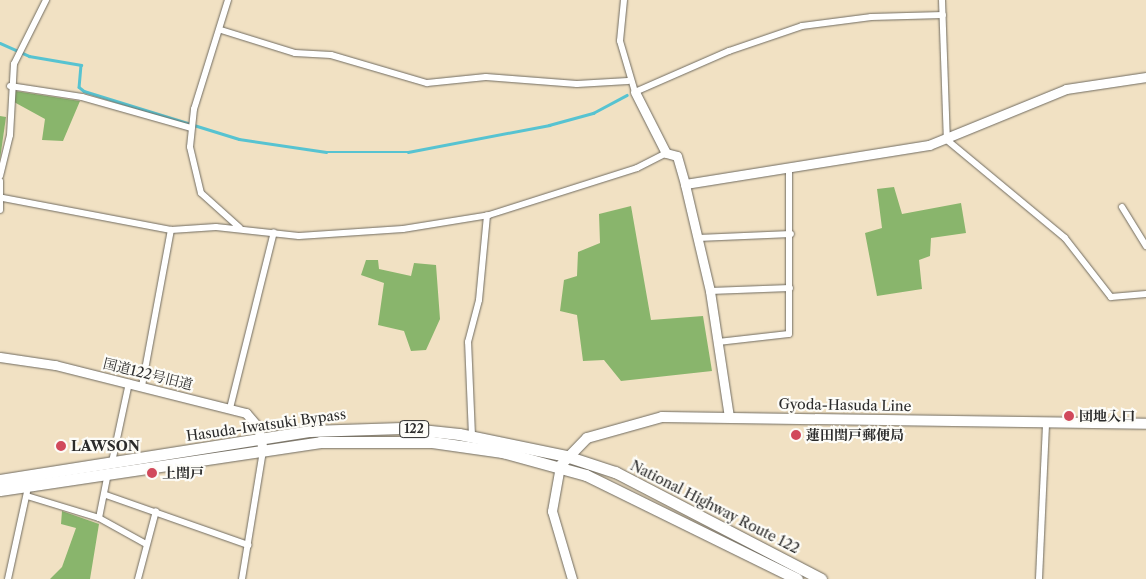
<!DOCTYPE html>
<meta charset="utf-8">
<style>
body{margin:0}
#map{position:relative;width:1146px;height:579px;overflow:hidden;background:#f1e1c3;font-family:"Libre Caslon Text","Noto Serif JP",serif}
div>[style]{position:absolute}
[style*='--x']{left:calc(var(--x)*1px);top:calc(var(--y)*1px);width:calc(var(--w)*1px);rotate:calc(var(--a)*1deg)}
.forest>*{inset:0;background:#89b56c}
.stream>*{height:2.5px;margin:-1.25px;padding:0 1.25px;transform-origin:1.25px;border-radius:1.25px;background:#57c3d1}
.roads{filter:drop-shadow(0 0 1px #706b60) drop-shadow(0 0 1px #706b60)}
.minor>*{height:6px;margin:-3px;padding:0 3px;transform-origin:3px;border-radius:3px;background:#fff}
.tertiary>*{height:9px;margin:-4.5px;padding:0 4.5px;transform-origin:4.5px;border-radius:4.5px;background:#fff}
.primary>*{height:10px;margin:-5px;padding:0 5px;transform-origin:5px;border-radius:5px;background:#fff}
.trunk>*{height:11px;margin:-5.5px;padding:0 5.5px;transform-origin:5.5px;border-radius:5.5px;background:#fff}
.dots>*{width:14px;height:14px;translate:-50% -50%;box-sizing:border-box;border:2px solid #fdfcf7;border-radius:50%}
span{translate:-50% -50%;white-space:nowrap;text-align:center;line-height:1.15;-webkit-text-stroke:4.5px #fdfcf7;paint-order:stroke}
.shield-label span{padding:1px 4px;background:#fdfcf7;border:1px solid;border-radius:4px;-webkit-text-stroke-width:0}
.shield-label{font-size:12px;color:#2b2b2b;font-weight:700}
.street-label{font-size:14px;color:#2b2b2b}
.poi-label{font-size:14px;color:#2b2b2b;font-weight:700}
.left{translate:0 -50%;text-align:left}
</style>
<div id="map">
<div class="forest">
<div style="clip-path:polygon(15px 91px,80px 101px,63px 141px,42px 140px,45px 119px,14px 102px)"></div>
<div style="clip-path:polygon(0 116px,6px 117px,0 159px)"></div>
<div style="clip-path:polygon(894px 187px,902px 214px,961px 203px,966px 233px,931px 238px,930px 256px,919px 260px,922px 289px,877px 296px,865px 233px,882px 228px,877px 189px)"></div>
<div style="clip-path:polygon(631px 206px,651px 320px,703px 316px,712px 371px,621px 381px,604px 360px,583px 361px,577px 315px,560px 311px,564px 280px,577px 276px,578px 252px,600px 243px,599px 214px)"></div>
<div style="clip-path:polygon(366px 260px,378px 260px,379px 269px,411px 276px,414px 263px,436px 265px,440px 319px,426px 350px,411px 351px,404px 331px,378px 325px,384px 283px,361px 275px)"></div>
<div style="clip-path:polygon(62px 511px,99px 524px,90px 579px,50px 579px,62px 567px,76px 528px,61px 524px)"></div>
</div>
<div class="stream">
<div style="--x:0;--y:43;--w:32;--a:24"></div>
<div style="--x:29;--y:56;--w:53;--a:9.8"></div>
<div style="--x:81;--y:65;--w:22;--a:95"></div>
<div style="--x:79;--y:87;--w:6;--a:39"></div>
<div style="--x:84;--y:91;--w:162;--a:17.2"></div>
<div style="--x:239;--y:139;--w:88;--a:8.5"></div>
<div style="--x:326;--y:152;--w:82;--a:0"></div>
<div style="--x:408;--y:152;--w:144;--a:-10.8"></div>
<div style="--x:549;--y:125;--w:46;--a:-15.3"></div>
<div style="--x:593;--y:113;--w:38;--a:-28"></div>
</div>
<div class="roads">
<div class="minor">
<div style="--x:228;--y:0;--w:114;--a:107.3"></div>
<div style="--x:194;--y:109;--w:38;--a:96"></div>
<div style="--x:190;--y:147;--w:47;--a:76.6"></div>
<div style="--x:201;--y:193;--w:52;--a:41.9"></div>
<div style="--x:624;--y:0;--w:41;--a:95.6"></div>
<div style="--x:620;--y:41;--w:53;--a:73.6"></div>
<div style="--x:635;--y:92;--w:103;--a:-23.6"></div>
<div style="--x:729;--y:51;--w:77;--a:-18.9"></div>
<div style="--x:802;--y:26;--w:70;--a:-7.4"></div>
<div style="--x:871;--y:17;--w:72;--a:-1.6"></div>
<div style="--x:942;--y:0;--w:140;--a:88"></div>
<div style="--x:947;--y:140;--w:153;--a:39.7"></div>
<div style="--x:1065;--y:238;--w:75;--a:52.1"></div>
<div style="--x:1111;--y:297;--w:35;--a:-5"></div>
<div style="--x:221;--y:30;--w:77;--a:17.3"></div>
<div style="--x:295;--y:53;--w:36;--a:3"></div>
<div style="--x:331;--y:55;--w:100;--a:16.3"></div>
<div style="--x:427;--y:83;--w:59;--a:-5.8"></div>
<div style="--x:486;--y:77;--w:91;--a:4.4"></div>
<div style="--x:577;--y:84;--w:51;--a:-3.4"></div>
<div style="--x:10;--y:86;--w:73;--a:8.7"></div>
<div style="--x:82;--y:97;--w:113;--a:15.9"></div>
<div style="--x:0;--y:176;--w:42;--a:-76.3"></div>
<div style="--x:10;--y:135;--w:71;--a:-86.8"></div>
<div style="--x:14;--y:64;--w:72;--a:-63.4"></div>
<div style="--x:0;--y:181;--w:29;--a:90"></div>
<div style="--x:3;--y:198;--w:171;--a:10.8"></div>
<div style="--x:171;--y:230;--w:45;--a:-3.8"></div>
<div style="--x:216;--y:227;--w:83;--a:6.2"></div>
<div style="--x:299;--y:236;--w:104;--a:-3.9"></div>
<div style="--x:403;--y:229;--w:87;--a:-9.2"></div>
<div style="--x:489;--y:215;--w:155;--a:-17.6"></div>
<div style="--x:637;--y:168;--w:33;--a:-27"></div>
<div style="--x:1122;--y:207;--w:46;--a:58.4"></div>
<div style="--x:698;--y:238;--w:93;--a:-2.5"></div>
<div style="--x:710;--y:291;--w:80;--a:-2.1"></div>
<div style="--x:718;--y:342;--w:71;--a:-6.4"></div>
<div style="--x:789;--y:334;--w:166;--a:-90"></div>
<div style="--x:142;--y:386;--w:159;--a:-79.5"></div>
<div style="--x:230;--y:408;--w:181;--a:-76"></div>
<div style="--x:472;--y:436;--w:94;--a:-92.4"></div>
<div style="--x:468;--y:342;--w:43;--a:-75.3"></div>
<div style="--x:479;--y:300;--w:85;--a:-84.6"></div>
<div style="--x:112;--y:462;--w:81;--a:-77.9"></div>
<div style="--x:106;--y:495;--w:151;--a:19.4"></div>
<div style="--x:27;--y:496;--w:75;--a:17"></div>
<div style="--x:99;--y:518;--w:46;--a:-78.7"></div>
<div style="--x:99;--y:518;--w:54;--a:29"></div>
<div style="--x:8;--y:579;--w:89;--a:-77.7"></div>
<div style="--x:138;--y:579;--w:70;--a:-75.2"></div>
<div style="--x:242;--y:579;--w:130;--a:-80.7"></div>
<div style="--x:1039;--y:579;--w:157;--a:-87.4"></div>
</div>
<div class="tertiary">
<div style="--x:635;--y:92;--w:68;--a:63.1"></div>
<div style="--x:666;--y:153;--w:11;--a:15"></div>
<div style="--x:677;--y:156;--w:29;--a:74"></div>
<div style="--x:0;--y:357;--w:56;--a:8.3"></div>
<div style="--x:55;--y:365;--w:197;--a:14.1"></div>
<div style="--x:246;--y:413;--w:18;--a:49"></div>
<div style="--x:258;--y:427;--w:25;--a:78"></div>
<div style="--x:729;--y:417;--w:127;--a:-98.6"></div>
<div style="--x:710;--y:291;--w:110;--a:-103.2"></div>
<div style="--x:685;--y:184;--w:247;--a:-9.1"></div>
<div style="--x:929;--y:145;--w:148;--a:-22.2"></div>
<div style="--x:1066;--y:89;--w:81;--a:-8.5"></div>
<div style="--x:560;--y:466;--w:46;--a:100.1"></div>
<div style="--x:552;--y:511;--w:71;--a:73.6"></div>
</div>
<div class="primary">
<div style="--x:560;--y:466;--w:39;--a:-46"></div>
<div style="--x:587;--y:438;--w:78;--a:-15.6"></div>
<div style="--x:662;--y:417;--w:484;--a:0.8"></div>
</div>
<div class="trunk">
<div style="--x:0;--y:480;--w:314;--a:-9"></div>
<div style="--x:310;--y:431;--w:92;--a:-1.9"></div>
<div style="--x:402;--y:428;--w:57;--a:6"></div>
<div style="--x:459;--y:434;--w:109;--a:11.6"></div>
<div style="--x:566;--y:456;--w:52;--a:18.1"></div>
<div style="--x:615;--y:472;--w:232;--a:27.4"></div>
<div style="--x:0;--y:490;--w:324;--a:-8.5"></div>
<div style="--x:320;--y:442;--w:112;--a:0"></div>
<div style="--x:432;--y:442;--w:71;--a:8.1"></div>
<div style="--x:502;--y:452;--w:87;--a:15.3"></div>
<div style="--x:586;--y:475;--w:235;--a:26.2"></div>
</div>
</div>
<div class="dots">
<div style="left:1069px;top:416px;background:#d1495b"></div>
<div style="left:796px;top:435px;background:#d1495b"></div>
<div style="left:61px;top:446px;background:#d1495b"></div>
<div style="left:152px;top:473px;background:#d1495b"></div>
</div>
<div class="shield-label">
<span style="left:414px;top:429px">122</span>
</div>
<div class="street-label">
<span style="left:148px;top:374px;rotate:14deg">国道122号旧道</span>
<span style="left:845px;top:405px;rotate:1deg">Gyoda-Hasuda Line</span>
<span style="left:266px;top:425px;rotate:-8deg">Hasuda-Iwatsuki Bypass</span>
<span style="left:715px;top:507px;rotate:27deg">National Highway Route 122</span>
</div>
<div class="poi-label">
<span class="left" style="left:1079px;top:416px">団地入口</span>
<span class="left" style="left:806px;top:435px">蓮田閏戸郵便局</span>
<span class="left" style="left:71px;top:446px">LAWSON</span>
<span class="left" style="left:162px;top:473px">上閏戸</span>
</div>
</div>
